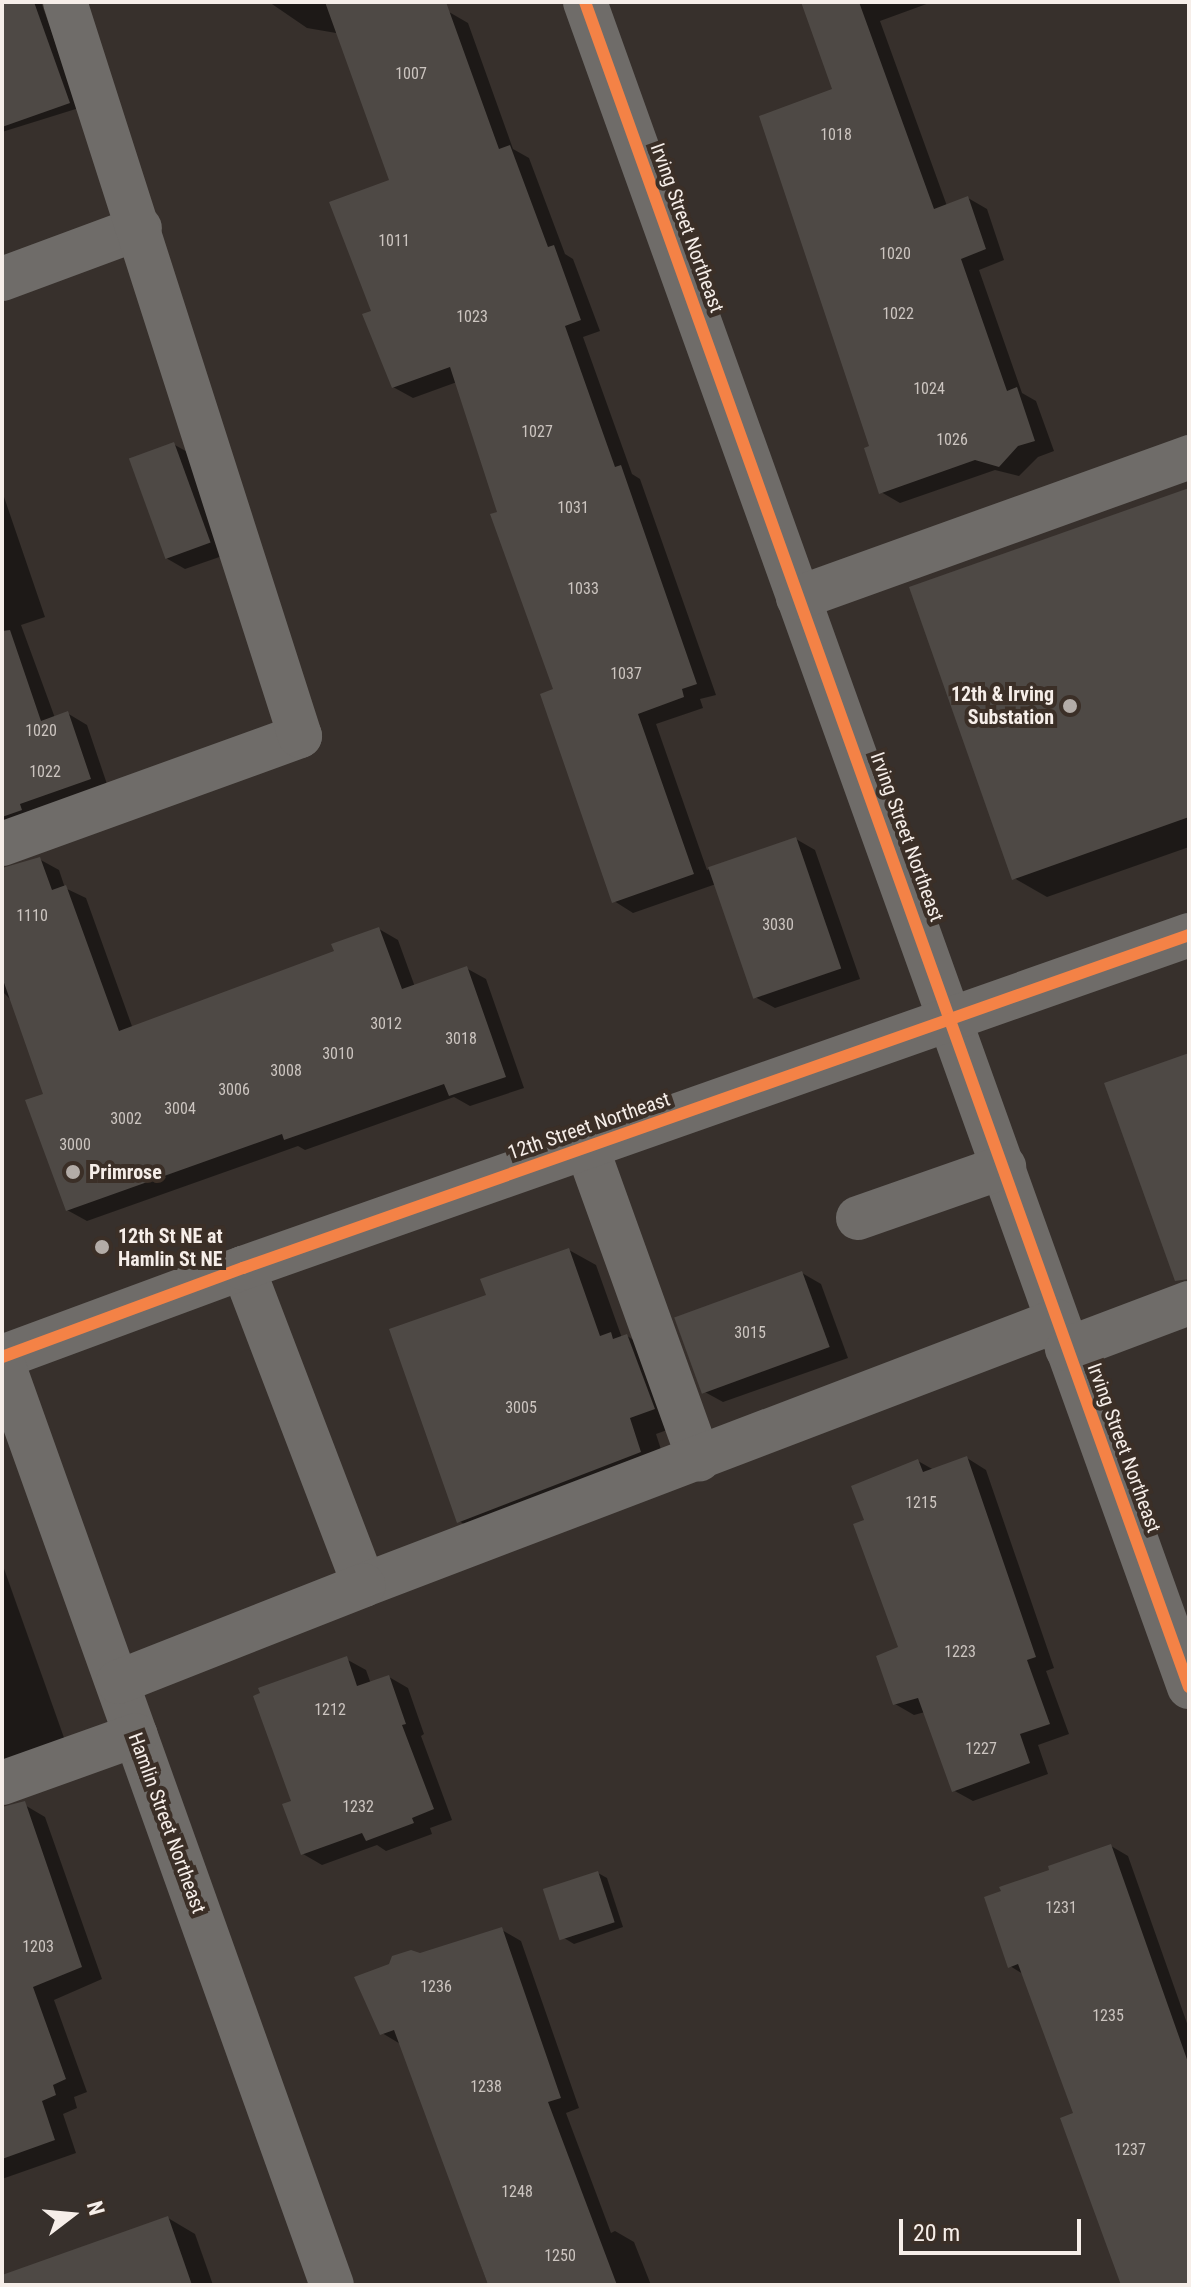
<!DOCTYPE html>
<style>
body{margin:0}
#map{position:relative;width:1191px;height:2287px;overflow:hidden;background:#37302c;font-family:"Roboto Condensed",sans-serif}
div>[style]{position:absolute}
[style*='--x']{left:calc(var(--x)*1px);top:calc(var(--y)*1px);width:calc(var(--w)*1px);rotate:calc(var(--a)*1deg)}
.shadow>*{inset:0;background:#0007}
.building>*{inset:0;background:#4e4945;transform-origin:0 0}
.minor>*{height:44px;margin:-22px;padding:0 22px;transform-origin:22px;border-radius:22px;background:#6f6c69}
.cycleway>*{height:12px;margin:-6px;padding:0 6px;transform-origin:6px;border-radius:6px;background:#f48246}
.dots>*{width:22px;height:22px;translate:-50% -50%;box-sizing:border-box;border:4px solid #3b2f27;border-radius:50%}
span{translate:-50% -50%;white-space:nowrap;text-align:center;line-height:1.15;-webkit-text-stroke:8px #3b2f27;paint-order:stroke}
.number-label{font-size:16px;color:#ccc5c0}
.number-label span{-webkit-text-stroke-width:0}
.street-label{font-size:20px;color:#f6eee9}
.poi-label{font-size:20px;color:#f6eee9;font-weight:700}
.right{translate:-100% -50%;text-align:right}
.left{translate:0 -50%;text-align:left}
.frame{position:absolute;inset:0;border:4px solid #f6eee9;pointer-events:none}
.north{position:absolute;left:32px;top:2175px;width:80px;height:80px;-webkit-text-stroke:6px #3b2f27;paint-order:stroke;rotate:74deg;font-size:22px;font-weight:700;line-height:32px;text-align:center;color:#f6eee9}
.north::after{content:'';display:block;margin:auto;width:28px;height:36px;background:#f6eee9;clip-path:polygon(50% 0,100% 100%,50% 72%,0 100%)}
.scale{position:absolute;left:899px;top:2219px;width:182px;height:36px;box-sizing:border-box;border:4px solid #f6eee9;border-top:0;padding-left:10px;font-size:24px;line-height:28px;white-space:nowrap;color:#f6eee9;-webkit-text-stroke:6px #3b2f27;paint-order:stroke}
</style>
<div id="map">
<div class="shadow">
<div style="clip-path:polygon(2px 2px,41px 2px,79px 108px,2px 132px)"></div>
<div style="clip-path:polygon(269px 2px,389px 2px,449px 12px,468px 23px,513px 149px,529px 158px,565px 254px,573px 259px,600px 331px,583px 337px,632px 474px,640px 479px,716px 695px,700px 699px,703px 708px,656px 724px,707px 870px,796px 839px,815px 850px,860px 979px,775px 1008px,755px 997px,716px 884px,633px 913px,614px 901px,556px 691px,457px 382px,413px 398px,393px 387px,374px 312px,391px 181px,371px 39px,307px 28px)"></div>
<div style="clip-path:polygon(803px 2px,932px 2px,880px 21px,947px 206px,968px 198px,987px 209px,1004px 260px,979px 270px,1022px 393px,1036px 401px,1054px 451px,1038px 457px,1019px 476px,995px 470px,900px 503px,881px 492px,871px 448px,835px 91px)"></div>
<div style="clip-path:polygon(173px 444px,193px 455px,228px 554px,185px 569px,166px 558px)"></div>
<div style="clip-path:polygon(1189px 490px,1189px 847px,1047px 897px,1014px 878px)"></div>
<div style="clip-path:polygon(2px 491px,45px 617px,21px 625px,55px 718px,67px 713px,87px 725px,109px 790px,2px 839px)"></div>
<div style="clip-path:polygon(39px 859px,59px 870px,65px 888px,86px 898px,133px 1029px,336px 952px,379px 929px,398px 940px,415px 987px,466px 968px,486px 979px,524px 1088px,470px 1106px,454px 1097px,305px 1150px,298px 1146px,87px 1221px,67px 1210px,45px 1095px,13px 1002px,2px 991px,2px 870px)"></div>
<div style="clip-path:polygon(569px 1250px,596px 1265px,622px 1338px,627px 1336px,654px 1352px,681px 1425px,656px 1434px,667px 1468px,486px 1537px,459px 1521px,488px 1296px)"></div>
<div style="clip-path:polygon(802px 1273px,821px 1284px,848px 1358px,723px 1402px,703px 1391px)"></div>
<div style="clip-path:polygon(967px 1458px,986px 1470px,1054px 1668px,1046px 1671px,1069px 1734px,1038px 1745px,1048px 1774px,973px 1801px,953px 1790px,925px 1712px,914px 1715px,895px 1704px,901px 1649px,867px 1521px,918px 1461px,934px 1470px)"></div>
<div style="clip-path:polygon(2px 1563px,68px 1749px,2px 1785px)"></div>
<div style="clip-path:polygon(346px 1659px,366px 1670px,371px 1684px,389px 1677px,408px 1688px,424px 1734px,421px 1736px,452px 1820px,430px 1828px,432px 1834px,386px 1851px,377px 1845px,322px 1865px,303px 1854px,294px 1802px)"></div>
<div style="clip-path:polygon(23px 1804px,45px 1817px,102px 1979px,54px 2000px,87px 2092px,74px 2097px,77px 2108px,63px 2114px,76px 2153px,2px 2179px,2px 1808px)"></div>
<div style="clip-path:polygon(1111px 1846px,1128px 1856px,1189px 2029px,1189px 2285px,1126px 2285px,1076px 2114px,1023px 1974px,1010px 1966px)"></div>
<div style="clip-path:polygon(598px 1873px,607px 1878px,623px 1927px,574px 1944px,564px 1938px)"></div>
<div style="clip-path:polygon(502px 1930px,521px 1941px,579px 2108px,566px 2113px,611px 2233px,615px 2231px,634px 2242px,651px 2285px,488px 2285px,402px 2045px,382px 2033px,420px 1955px)"></div>
<div style="clip-path:polygon(168px 2218px,195px 2234px,213px 2285px,2px 2285px,2px 2277px)"></div>
</div>
<div class="building">
<div style="clip-path:polygon(2px 2px,34px 2px,70px 103px,2px 127px)"></div>
<div style="clip-path:polygon(325px 2px,446px 2px,499px 149px,510px 145px,548px 247px,554px 245px,581px 320px,565px 326px,615px 467px,621px 465px,697px 684px,682px 689px,684px 697px,638px 714px,694px 874px,612px 903px,540px 694px,553px 689px,490px 514px,497px 512px,450px 367px,392px 388px,362px 314px,371px 311px,329px 202px,389px 180px)"></div>
<div style="clip-path:polygon(801px 2px,859px 2px,934px 209px,968px 196px,986px 249px,961px 259px,1007px 391px,1017px 387px,1035px 441px,1018px 446px,999px 467px,975px 460px,879px 494px,864px 448px,869px 446px,759px 116px,832px 89px)"></div>
<div style="left:174px;top:442px;width:107px;height:48px;rotate:70deg"></div>
<div style="clip-path:polygon(1189px 488px,1189px 817px,1012px 880px,909px 587px)"></div>
<div style="clip-path:polygon(10px 630px,41px 721px,68px 711px,91px 779px,20px 804px,22px 810px,2px 817px,2px 631px)"></div>
<div style="left:796px;top:837px;width:139px;height:93px;rotate:71deg"></div>
<div style="clip-path:polygon(40px 857px,52px 890px,66px 885px,119px 1031px,334px 951px,331px 944px,379px 927px,402px 989px,467px 966px,506px 1077px,449px 1096px,444px 1084px,284px 1140px,282px 1134px,66px 1211px,25px 1100px,43px 1094px,2px 977px,2px 868px)"></div>
<div style="clip-path:polygon(1189px 1053px,1189px 1279px,1175px 1281px,1104px 1083px)"></div>
<div style="clip-path:polygon(569px 1248px,600px 1336px,611px 1332px,613px 1339px,627px 1334px,655px 1409px,630px 1418px,641px 1452px,457px 1523px,389px 1329px,486px 1295px,480px 1279px)"></div>
<div style="left:802px;top:1271px;width:81px;height:136px;rotate:70deg"></div>
<div style="clip-path:polygon(967px 1456px,1036px 1657px,1027px 1660px,1050px 1724px,1020px 1734px,1030px 1763px,952px 1792px,918px 1698px,893px 1705px,876px 1656px,898px 1647px,853px 1524px,864px 1520px,851px 1486px,918px 1459px,923px 1472px)"></div>
<div style="clip-path:polygon(347px 1656px,357px 1686px,389px 1675px,406px 1724px,402px 1725px,434px 1809px,412px 1818px,414px 1823px,366px 1841px,362px 1833px,301px 1855px,282px 1804px,291px 1801px,253px 1696px,260px 1693px,258px 1688px)"></div>
<div style="clip-path:polygon(25px 1801px,82px 1967px,33px 1987px,66px 2079px,53px 2085px,56px 2095px,42px 2101px,55px 2140px,2px 2159px,2px 1807px)"></div>
<div style="clip-path:polygon(1111px 1844px,1189px 2065px,1189px 2285px,1121px 2285px,1060px 2118px,1073px 2113px,1018px 1964px,1008px 1968px,984px 1897px,1001px 1891px,999px 1887px,1049px 1870px,1048px 1866px)"></div>
<div style="left:598px;top:1871px;width:54px;height:58px;rotate:72deg"></div>
<div style="clip-path:polygon(502px 1927px,561px 2098px,548px 2102px,617px 2285px,488px 2285px,394px 2030px,380px 2035px,354px 1977px,389px 1964px,392px 1956px,411px 1950px,420px 1953px)"></div>
<div style="clip-path:polygon(168px 2216px,192px 2285px,2px 2285px,2px 2275px)"></div>
</div>
<div class="minor">
<div style="--x:585;--y:2;--w:1790;--a:70.28"></div>
<div style="--x:2;--y:279;--w:147;--a:-20.3"></div>
<div style="--x:798;--y:598;--w:416;--a:-19.8"></div>
<div style="--x:2;--y:844;--w:317;--a:-19.9"></div>
<div style="--x:300;--y:736;--w:771;--a:-107.75"></div>
<div style="--x:587;--y:1148;--w:331;--a:70.2"></div>
<div style="--x:858;--y:1218;--w:155;--a:-19.3"></div>
<div style="--x:243;--y:1268;--w:339;--a:69.1"></div>
<div style="--x:364;--y:1585;--w:741;--a:-20.88"></div>
<div style="--x:1067;--y:1349;--w:130;--a:-20.7"></div>
<div style="--x:2;--y:1357;--w:257;--a:-20.3"></div>
<div style="--x:243;--y:1268;--w:1003;--a:-19.39"></div>
<div style="--x:2;--y:1361;--w:981;--a:70.35"></div>
<div style="--x:118;--y:1682;--w:264;--a:-21.5"></div>
<div style="--x:2;--y:1783;--w:142;--a:-19.7"></div>
</div>
<div class="cycleway">
<div style="--x:585;--y:2;--w:1790;--a:70.28"></div>
<div style="--x:2;--y:1357;--w:257;--a:-20.3"></div>
<div style="--x:243;--y:1268;--w:1003;--a:-19.39"></div>
</div>
<div class="dots">
<div style="left:1070px;top:706px;background:#b3aca7"></div>
<div style="left:73px;top:1172px;background:#b3aca7"></div>
<div style="left:102px;top:1247px;background:#b3aca7"></div>
</div>
<div class="number-label">
<span style="left:411px;top:74px">1007</span>
<span style="left:836px;top:135px">1018</span>
<span style="left:394px;top:241px">1011</span>
<span style="left:895px;top:254px">1020</span>
<span style="left:898px;top:314px">1022</span>
<span style="left:472px;top:317px">1023</span>
<span style="left:929px;top:389px">1024</span>
<span style="left:537px;top:432px">1027</span>
<span style="left:952px;top:440px">1026</span>
<span style="left:573px;top:508px">1031</span>
<span style="left:583px;top:589px">1033</span>
<span style="left:626px;top:674px">1037</span>
<span style="left:41px;top:731px">1020</span>
<span style="left:45px;top:772px">1022</span>
<span style="left:32px;top:916px">1110</span>
<span style="left:778px;top:925px">3030</span>
<span style="left:386px;top:1024px">3012</span>
<span style="left:461px;top:1039px">3018</span>
<span style="left:338px;top:1054px">3010</span>
<span style="left:286px;top:1071px">3008</span>
<span style="left:234px;top:1090px">3006</span>
<span style="left:180px;top:1109px">3004</span>
<span style="left:126px;top:1119px">3002</span>
<span style="left:75px;top:1145px">3000</span>
<span style="left:750px;top:1333px">3015</span>
<span style="left:521px;top:1408px">3005</span>
<span style="left:921px;top:1503px">1215</span>
<span style="left:960px;top:1652px">1223</span>
<span style="left:330px;top:1710px">1212</span>
<span style="left:981px;top:1749px">1227</span>
<span style="left:358px;top:1807px">1232</span>
<span style="left:1061px;top:1908px">1231</span>
<span style="left:38px;top:1947px">1203</span>
<span style="left:436px;top:1987px">1236</span>
<span style="left:1108px;top:2016px">1235</span>
<span style="left:486px;top:2087px">1238</span>
<span style="left:1130px;top:2150px">1237</span>
<span style="left:517px;top:2192px">1248</span>
<span style="left:560px;top:2256px">1250</span>
</div>
<div class="street-label">
<span style="left:687px;top:228px;rotate:70deg">Irving Street Northeast</span>
<span style="left:907px;top:837px;rotate:70deg">Irving Street Northeast</span>
<span style="left:589px;top:1126px;rotate:-19deg">12th Street Northeast</span>
<span style="left:1124px;top:1448px;rotate:70deg">Irving Street Northeast</span>
<span style="left:167px;top:1823px;rotate:70deg">Hamlin Street Northeast</span>
</div>
<div class="poi-label">
<span class="right" style="left:1054px;top:706px">12th &amp; Irving<br>Substation</span>
<span class="left" style="left:89px;top:1172px">Primrose</span>
<span class="left" style="left:118px;top:1248px">12th St NE at<br>Hamlin St NE</span>
</div>
<div class="frame"></div>
<div class="north">N</div>
<div class="scale">20 m</div>
</div>
